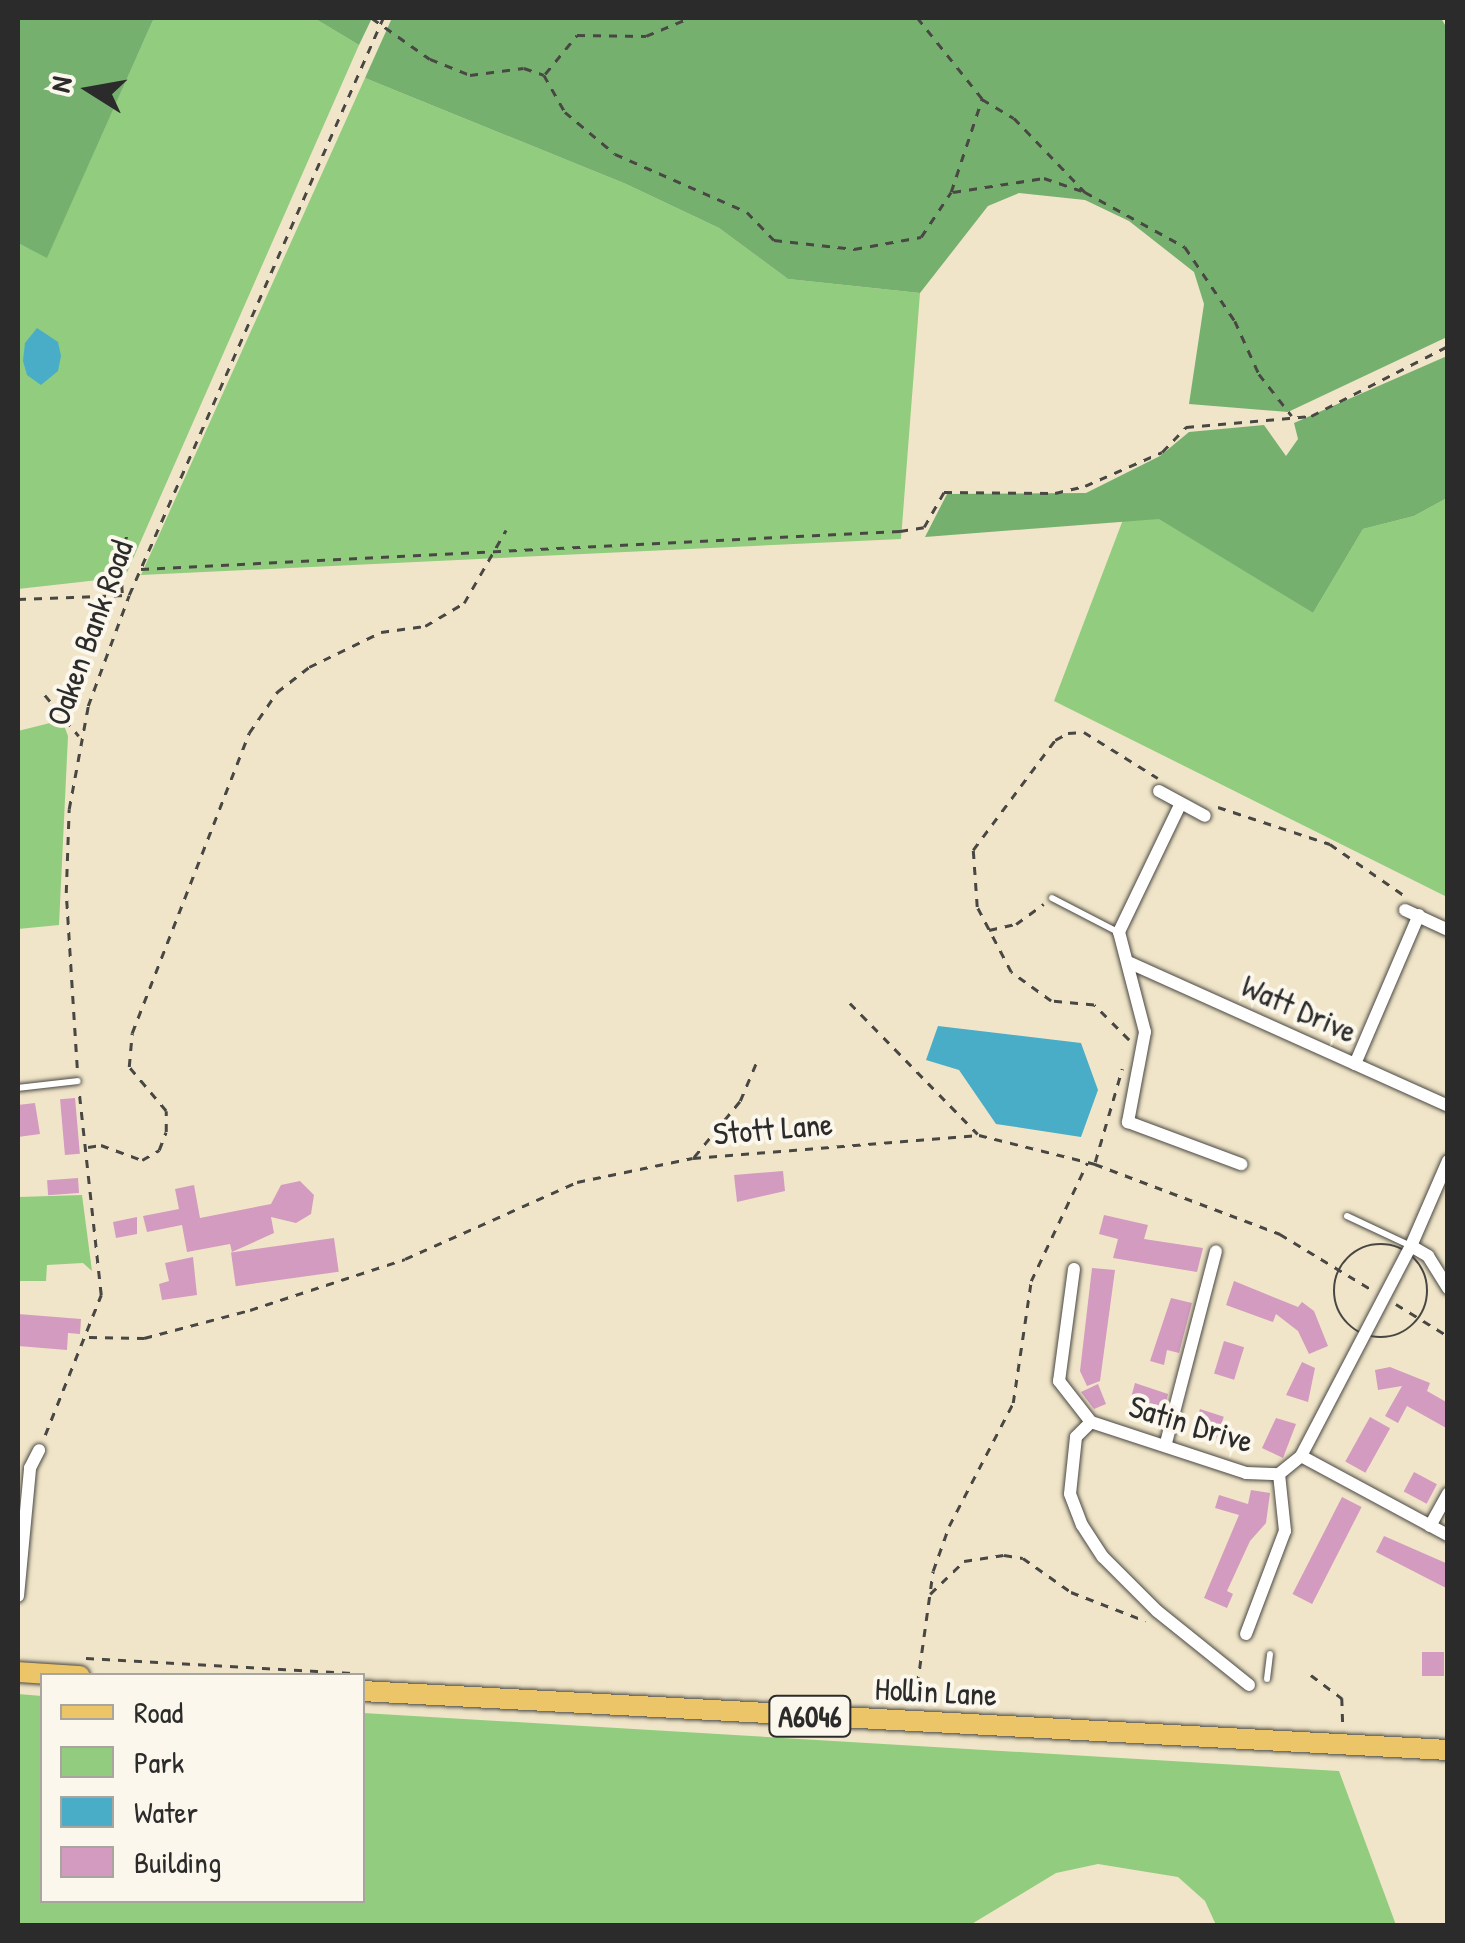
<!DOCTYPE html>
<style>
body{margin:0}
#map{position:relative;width:1465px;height:1943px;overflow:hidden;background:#f0e5c8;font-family:"Patrick Hand",sans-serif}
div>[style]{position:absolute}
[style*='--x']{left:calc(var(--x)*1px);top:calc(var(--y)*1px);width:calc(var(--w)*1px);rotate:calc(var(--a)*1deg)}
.green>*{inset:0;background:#92cc7f}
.forest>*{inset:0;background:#75b06e}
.water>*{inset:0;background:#49adc8}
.building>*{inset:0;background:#d39bbf;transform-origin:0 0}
.path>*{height:2.5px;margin-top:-1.25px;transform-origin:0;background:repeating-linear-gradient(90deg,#494743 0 8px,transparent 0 16px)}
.path>.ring{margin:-1.25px;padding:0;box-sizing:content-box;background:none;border:2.5px solid #494743;border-radius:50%}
.roads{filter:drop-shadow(0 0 2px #494743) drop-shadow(0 0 2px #494743)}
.service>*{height:6px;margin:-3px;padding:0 3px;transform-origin:3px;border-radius:3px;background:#fff}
.minor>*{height:12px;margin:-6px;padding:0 6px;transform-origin:6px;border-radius:6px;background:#fff}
.primary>*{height:20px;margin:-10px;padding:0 10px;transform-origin:10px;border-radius:10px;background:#edc569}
span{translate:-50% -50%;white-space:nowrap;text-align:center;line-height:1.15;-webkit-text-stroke:8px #fbf7ec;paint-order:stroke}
.shield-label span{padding:2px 8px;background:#fbf7ec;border:2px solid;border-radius:8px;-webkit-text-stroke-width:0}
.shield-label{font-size:30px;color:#2b2b2b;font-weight:700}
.street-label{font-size:32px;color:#2b2b2b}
.frame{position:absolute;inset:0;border:20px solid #2b2b2b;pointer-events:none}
.legend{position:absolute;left:40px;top:1673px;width:325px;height:230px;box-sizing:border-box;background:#fbf7ec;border:2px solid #a8a59f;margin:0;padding:12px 18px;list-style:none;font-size:30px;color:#2b2b2b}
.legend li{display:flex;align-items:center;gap:20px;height:50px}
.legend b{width:50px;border:2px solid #a8a59f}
.north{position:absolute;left:40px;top:40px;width:100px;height:100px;-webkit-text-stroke:8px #fbf7ec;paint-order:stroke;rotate:281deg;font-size:28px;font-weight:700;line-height:40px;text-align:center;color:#2b2b2b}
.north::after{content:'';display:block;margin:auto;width:35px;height:45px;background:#2b2b2b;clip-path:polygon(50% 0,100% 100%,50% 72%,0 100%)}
</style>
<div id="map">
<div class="green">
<div style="clip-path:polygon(154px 18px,314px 18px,359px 45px,125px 577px,18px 589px,18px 243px,47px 257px)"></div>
<div style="clip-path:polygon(365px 78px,626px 184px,719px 228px,788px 279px,920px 293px,901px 539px,141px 575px)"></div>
<div style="clip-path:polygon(1447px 498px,1447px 897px,1054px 701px,1124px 517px,1160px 519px,1313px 613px,1363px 529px,1414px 516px)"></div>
<div style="clip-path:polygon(62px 720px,68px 736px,59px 925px,18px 929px,18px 731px)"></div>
<div style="clip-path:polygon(82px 1195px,92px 1271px,83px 1263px,47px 1265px,46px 1281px,18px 1281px,18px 1197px)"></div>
<div style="clip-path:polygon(18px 1694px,42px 1696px,42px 1900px,362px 1900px,363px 1713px,1339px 1771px,1396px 1925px,1216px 1925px,1205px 1901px,1178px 1877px,1098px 1864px,1056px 1873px,970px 1925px,18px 1925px)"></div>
</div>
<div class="forest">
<div style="clip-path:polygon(18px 18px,154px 18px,47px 258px,18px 243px)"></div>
<div style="clip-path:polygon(314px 18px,372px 18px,359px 45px)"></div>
<div style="clip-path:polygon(392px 18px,1441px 18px,1448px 30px,1447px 337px,1288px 412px,1189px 404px,1204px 304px,1194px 272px,1129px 221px,1085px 200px,1019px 193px,988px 206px,920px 293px,788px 279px,719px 228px,626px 184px,365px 78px)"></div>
<div style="clip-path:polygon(1447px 356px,1447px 498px,1414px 516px,1363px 529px,1313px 613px,1159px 519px,925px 537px,947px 494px,1086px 493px,1160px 456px,1189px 432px,1264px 425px,1286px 456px,1298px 439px,1294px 423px)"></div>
</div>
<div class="water">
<div style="clip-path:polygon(37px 328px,58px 342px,61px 356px,58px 371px,41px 385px,27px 375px,23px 361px,25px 343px)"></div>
<div style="clip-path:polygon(938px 1026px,1081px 1043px,1098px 1090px,1081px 1137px,996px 1124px,959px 1070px,926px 1060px)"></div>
</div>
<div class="building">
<div style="left:75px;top:1098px;width:56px;height:15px;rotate:85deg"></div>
<div style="clip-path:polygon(35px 1103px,40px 1134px,18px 1137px,18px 1105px)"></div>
<div style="clip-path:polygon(783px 1171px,785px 1191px,737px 1202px,734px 1175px)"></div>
<div style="left:78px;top:1178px;width:15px;height:31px;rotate:86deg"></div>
<div style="clip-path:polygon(300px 1181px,314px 1195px,311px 1214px,296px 1223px,271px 1217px,274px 1233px,232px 1252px,230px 1244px,187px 1252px,182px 1225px,147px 1232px,143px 1216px,179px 1209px,175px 1189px,194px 1185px,200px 1218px,271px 1204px,281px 1185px)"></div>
<div style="clip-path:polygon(1104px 1215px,1148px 1225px,1144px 1239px,1203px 1248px,1197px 1272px,1113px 1258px,1118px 1239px,1099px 1234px)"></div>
<div style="clip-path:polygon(137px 1217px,137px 1234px,116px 1238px,113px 1222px)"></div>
<div style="left:334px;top:1238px;width:34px;height:104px;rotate:82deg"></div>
<div style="clip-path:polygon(193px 1257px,197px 1295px,162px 1300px,159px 1284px,169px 1281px,165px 1263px)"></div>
<div style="clip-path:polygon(1092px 1268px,1115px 1270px,1100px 1381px,1087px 1386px,1080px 1371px)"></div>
<div style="clip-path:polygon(1234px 1281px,1298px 1307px,1302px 1302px,1314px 1311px,1328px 1346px,1309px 1354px,1298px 1331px,1276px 1314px,1273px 1322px,1226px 1305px)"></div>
<div style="clip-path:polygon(1171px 1298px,1192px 1303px,1179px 1353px,1167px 1350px,1164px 1365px,1150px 1361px)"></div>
<div style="clip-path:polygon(18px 1314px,81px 1319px,80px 1334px,68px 1333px,67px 1350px,18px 1346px)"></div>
<div style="left:1224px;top:1341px;width:21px;height:34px;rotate:17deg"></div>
<div style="clip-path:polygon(1302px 1362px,1315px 1368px,1308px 1402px,1286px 1395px)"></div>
<div style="clip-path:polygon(1390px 1367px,1430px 1383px,1427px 1391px,1448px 1403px,1448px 1429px,1407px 1406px,1398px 1423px,1385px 1416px,1402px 1386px,1378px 1390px,1375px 1370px)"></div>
<div style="clip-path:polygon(1135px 1383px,1168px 1394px,1162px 1418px,1129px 1405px)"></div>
<div style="clip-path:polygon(1098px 1384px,1106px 1404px,1094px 1409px,1081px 1392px)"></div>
<div style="left:1200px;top:1409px;width:25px;height:22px;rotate:18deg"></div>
<div style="left:1370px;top:1417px;width:23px;height:51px;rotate:29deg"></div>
<div style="clip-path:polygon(1276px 1418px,1296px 1424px,1283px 1458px,1262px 1448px)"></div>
<div style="left:1414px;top:1472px;width:26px;height:22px;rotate:28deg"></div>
<div style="clip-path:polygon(1251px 1490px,1270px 1493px,1266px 1523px,1250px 1541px,1227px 1591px,1233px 1594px,1227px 1608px,1204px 1598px,1239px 1515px,1215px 1508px,1219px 1495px,1248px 1504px)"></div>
<div style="left:1342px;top:1497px;width:22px;height:109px;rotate:27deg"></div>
<div style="clip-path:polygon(1384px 1536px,1448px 1564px,1448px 1589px,1376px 1552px)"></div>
<div style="left:1444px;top:1652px;width:24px;height:22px;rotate:90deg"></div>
</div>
<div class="path">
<div style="--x:372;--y:18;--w:71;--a:35.3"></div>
<div style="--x:430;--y:59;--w:43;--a:21.8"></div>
<div style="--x:470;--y:75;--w:54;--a:-7.4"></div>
<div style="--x:524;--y:68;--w:21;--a:19"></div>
<div style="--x:544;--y:75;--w:43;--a:60.4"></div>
<div style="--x:565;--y:112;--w:65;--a:40"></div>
<div style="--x:615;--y:154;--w:144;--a:23.7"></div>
<div style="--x:747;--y:212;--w:39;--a:46"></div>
<div style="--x:774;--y:240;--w:81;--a:6.4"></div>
<div style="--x:854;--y:249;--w:68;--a:-10.2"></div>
<div style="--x:921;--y:237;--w:54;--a:-56.3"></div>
<div style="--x:951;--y:192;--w:98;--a:-71.6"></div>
<div style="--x:982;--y:99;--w:104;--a:-128.7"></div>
<div style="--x:545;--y:74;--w:50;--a:-50.6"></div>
<div style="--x:577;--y:35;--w:69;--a:0.8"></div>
<div style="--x:646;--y:36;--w:47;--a:-22.7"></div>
<div style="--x:982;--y:99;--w:37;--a:31"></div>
<div style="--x:1014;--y:118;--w:103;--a:46.2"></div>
<div style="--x:1085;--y:192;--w:114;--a:28.8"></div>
<div style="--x:1185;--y:247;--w:89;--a:56"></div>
<div style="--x:1235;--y:321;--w:58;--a:65.6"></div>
<div style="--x:1259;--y:374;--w:53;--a:51.8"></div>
<div style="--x:953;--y:192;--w:92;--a:-8.7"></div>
<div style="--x:1044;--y:178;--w:40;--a:18.9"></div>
<div style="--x:141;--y:569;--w:760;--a:-2.87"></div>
<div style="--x:900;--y:531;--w:24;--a:-9"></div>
<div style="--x:924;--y:527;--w:40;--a:-60.3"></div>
<div style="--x:944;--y:492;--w:111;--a:0.5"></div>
<div style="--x:1055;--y:493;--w:31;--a:-13"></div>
<div style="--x:1085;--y:486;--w:84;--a:-23.8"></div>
<div style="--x:1162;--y:452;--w:35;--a:-46"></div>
<div style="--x:1186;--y:427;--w:125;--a:-5"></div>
<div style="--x:1311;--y:416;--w:154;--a:-27.1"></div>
<div style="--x:122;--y:593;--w:33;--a:-93"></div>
<div style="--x:120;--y:560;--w:31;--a:-75"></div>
<div style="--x:18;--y:599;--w:109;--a:-2.1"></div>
<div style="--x:45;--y:695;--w:53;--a:50.3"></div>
<div style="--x:1218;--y:807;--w:118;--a:18.3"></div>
<div style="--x:1330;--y:844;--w:91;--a:34.7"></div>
<div style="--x:989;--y:930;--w:28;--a:-13"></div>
<div style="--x:1016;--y:924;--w:34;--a:-36"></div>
<div style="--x:850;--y:1003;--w:183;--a:45.7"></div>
<div style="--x:1129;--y:1040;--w:49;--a:-135"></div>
<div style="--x:1094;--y:1005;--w:43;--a:-174.7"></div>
<div style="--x:1051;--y:1001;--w:49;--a:-144.1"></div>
<div style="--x:1011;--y:972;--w:73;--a:-117.6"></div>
<div style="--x:977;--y:907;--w:57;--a:-94"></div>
<div style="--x:973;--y:850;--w:137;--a:-53.3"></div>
<div style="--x:1055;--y:740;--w:15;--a:-28"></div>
<div style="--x:1068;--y:733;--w:16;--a:-4"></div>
<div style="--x:1084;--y:732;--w:87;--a:31.9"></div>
<div style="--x:77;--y:1068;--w:175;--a:-93.6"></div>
<div style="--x:66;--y:893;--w:84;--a:-88"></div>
<div style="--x:69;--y:809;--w:105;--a:-79.5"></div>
<div style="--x:88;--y:706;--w:118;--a:-69.7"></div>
<div style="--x:129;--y:595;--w:630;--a:-66.24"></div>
<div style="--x:88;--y:1147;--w:13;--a:-9"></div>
<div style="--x:101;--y:1145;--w:44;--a:20.1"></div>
<div style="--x:142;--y:1160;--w:20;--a:-30"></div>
<div style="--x:159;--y:1150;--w:19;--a:-69"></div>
<div style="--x:166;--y:1132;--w:21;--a:-90"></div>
<div style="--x:166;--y:1111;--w:57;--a:-130.1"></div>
<div style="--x:129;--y:1067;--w:34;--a:-85"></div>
<div style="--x:132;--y:1033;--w:322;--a:-68.7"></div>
<div style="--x:249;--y:733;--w:50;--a:-55.7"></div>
<div style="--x:277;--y:692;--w:41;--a:-38"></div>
<div style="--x:309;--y:667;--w:80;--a:-25.9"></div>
<div style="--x:381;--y:632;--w:44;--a:-7.8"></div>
<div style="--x:425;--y:626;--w:45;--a:-30.5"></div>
<div style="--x:464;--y:603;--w:84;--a:-60.1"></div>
<div style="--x:694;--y:1157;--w:72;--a:-50.6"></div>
<div style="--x:740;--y:1101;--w:43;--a:-67"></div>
<div style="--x:1095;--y:1162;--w:97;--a:-73.8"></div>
<div class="ring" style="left:1334px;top:1244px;width:91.5px;height:91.5px"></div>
<div style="--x:1396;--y:1304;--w:61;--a:31.6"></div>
<div style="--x:89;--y:1337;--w:55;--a:1"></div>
<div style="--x:144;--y:1338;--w:110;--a:-14.8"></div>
<div style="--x:250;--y:1310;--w:163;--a:-18.2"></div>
<div style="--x:405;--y:1259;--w:188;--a:-24.1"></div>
<div style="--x:577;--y:1182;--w:118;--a:-11.7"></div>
<div style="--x:693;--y:1158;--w:287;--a:-4.6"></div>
<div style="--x:979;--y:1135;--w:120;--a:14"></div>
<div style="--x:1095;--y:1164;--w:198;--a:20.7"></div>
<div style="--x:1280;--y:1234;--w:108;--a:31.3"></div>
<div style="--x:45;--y:1435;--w:151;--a:-68.2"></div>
<div style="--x:101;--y:1295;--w:205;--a:-96.2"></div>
<div style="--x:930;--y:1594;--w:47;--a:-44.1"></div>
<div style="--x:964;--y:1561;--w:40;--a:-8.5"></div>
<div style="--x:1004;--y:1555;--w:19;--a:9"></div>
<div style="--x:1023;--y:1558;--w:59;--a:35.3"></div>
<div style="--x:1071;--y:1592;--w:80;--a:21.1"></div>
<div style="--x:86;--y:1658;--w:267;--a:3.2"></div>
<div style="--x:1311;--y:1675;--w:39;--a:37"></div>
<div style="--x:1342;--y:1698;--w:29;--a:88"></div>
<div style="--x:915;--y:1700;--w:130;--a:-82.1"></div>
<div style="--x:933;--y:1571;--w:48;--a:-70.4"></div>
<div style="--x:949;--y:1526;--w:139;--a:-62.5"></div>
<div style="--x:1013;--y:1403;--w:123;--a:-81.6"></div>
<div style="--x:1031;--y:1281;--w:131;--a:-64.6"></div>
</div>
<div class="roads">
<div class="service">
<div style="--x:1052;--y:898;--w:74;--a:27.3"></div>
<div style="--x:18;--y:1088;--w:60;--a:-6.7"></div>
<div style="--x:1347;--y:1216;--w:68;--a:25.1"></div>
<div style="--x:1267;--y:1679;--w:25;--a:-83"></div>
</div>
<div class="minor">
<div style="--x:1159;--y:791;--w:52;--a:28.5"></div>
<div style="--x:1180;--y:805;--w:141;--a:115.7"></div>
<div style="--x:1119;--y:932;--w:103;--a:75.4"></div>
<div style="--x:1145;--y:1032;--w:92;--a:100.7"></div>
<div style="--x:1128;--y:1122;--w:121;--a:20.4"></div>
<div style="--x:1405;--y:910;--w:47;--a:24.9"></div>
<div style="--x:1128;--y:962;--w:351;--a:24.2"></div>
<div style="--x:1355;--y:1064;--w:162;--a:-66.8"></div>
<div style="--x:1411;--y:1246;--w:20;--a:30"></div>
<div style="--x:1428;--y:1256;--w:38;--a:58"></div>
<div style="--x:1074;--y:1269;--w:113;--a:97.6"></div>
<div style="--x:1059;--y:1381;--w:52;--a:52"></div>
<div style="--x:1091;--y:1422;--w:163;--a:18.2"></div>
<div style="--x:1246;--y:1473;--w:33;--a:2"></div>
<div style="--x:1279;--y:1474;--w:28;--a:-39"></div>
<div style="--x:1301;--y:1456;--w:167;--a:28.3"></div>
<div style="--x:1091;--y:1422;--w:21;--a:135"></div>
<div style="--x:1076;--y:1437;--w:57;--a:96"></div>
<div style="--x:1070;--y:1494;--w:33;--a:69"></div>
<div style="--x:1082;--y:1525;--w:38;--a:57"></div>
<div style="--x:1103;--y:1557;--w:76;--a:45"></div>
<div style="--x:1157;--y:1611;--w:118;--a:38.8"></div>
<div style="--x:1166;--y:1443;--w:198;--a:-75.4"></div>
<div style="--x:1301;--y:1456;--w:237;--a:-62.4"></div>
<div style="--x:1411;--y:1246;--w:93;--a:-66.5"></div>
<div style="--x:1430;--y:1526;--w:37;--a:-61"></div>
<div style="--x:18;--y:1596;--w:129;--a:-84.6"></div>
<div style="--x:30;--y:1468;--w:20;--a:-63"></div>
<div style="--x:1246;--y:1634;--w:110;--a:-69.3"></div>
<div style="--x:1285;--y:1531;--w:57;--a:-96"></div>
</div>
<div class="primary">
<div style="--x:18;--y:1672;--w:62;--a:3.7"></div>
<div style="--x:362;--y:1691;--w:1088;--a:3.11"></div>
</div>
</div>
<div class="shield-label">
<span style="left:810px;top:1716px">A6046</span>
</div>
<div class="street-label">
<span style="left:90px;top:633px;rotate:-70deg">Oaken Bank Road</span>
<span style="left:1299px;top:1009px;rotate:24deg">Watt Drive</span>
<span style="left:773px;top:1129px;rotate:-5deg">Stott Lane</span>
<span style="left:1191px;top:1424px;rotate:17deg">Satin Drive</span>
<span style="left:936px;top:1692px;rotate:3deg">Hollin Lane</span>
</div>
<div class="frame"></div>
<ul class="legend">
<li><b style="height:12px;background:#edc569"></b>Road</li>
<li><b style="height:28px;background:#92cc7f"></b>Park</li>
<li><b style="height:28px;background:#49adc8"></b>Water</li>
<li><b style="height:28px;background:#d39bbf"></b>Building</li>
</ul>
<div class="north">N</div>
</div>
